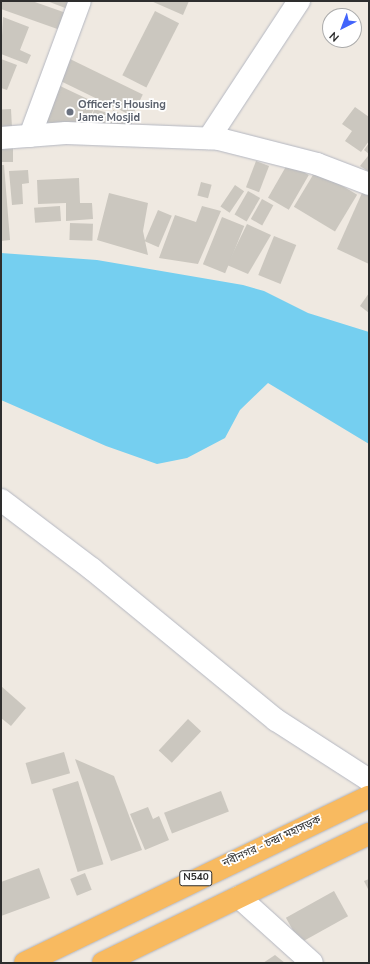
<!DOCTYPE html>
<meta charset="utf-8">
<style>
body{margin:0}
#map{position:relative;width:370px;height:964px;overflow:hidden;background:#efe9e1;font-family:"Nunito Sans","Noto Sans Bengali",sans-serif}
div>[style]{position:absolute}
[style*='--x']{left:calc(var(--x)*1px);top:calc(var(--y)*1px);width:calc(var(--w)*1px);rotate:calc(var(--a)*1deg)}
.water>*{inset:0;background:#75cff0}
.building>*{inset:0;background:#cbc7bf;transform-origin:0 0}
.roads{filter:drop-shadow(0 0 1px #b4b7c1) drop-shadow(0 0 1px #b4b7c1)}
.minor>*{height:22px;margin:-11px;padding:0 11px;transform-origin:11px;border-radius:11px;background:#fff}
.trunk>*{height:22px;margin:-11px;padding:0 11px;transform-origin:11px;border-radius:11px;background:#f8ba60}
.dots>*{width:11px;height:11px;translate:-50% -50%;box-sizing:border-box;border:2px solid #fff;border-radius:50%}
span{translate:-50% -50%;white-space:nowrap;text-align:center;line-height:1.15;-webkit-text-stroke:3.5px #fff;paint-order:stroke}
.shield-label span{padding:1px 3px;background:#fff;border:1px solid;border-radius:3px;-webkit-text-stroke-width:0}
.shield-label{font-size:10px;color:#2e2e2e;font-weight:700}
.worship-label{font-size:11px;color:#5b616d;font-weight:700}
.left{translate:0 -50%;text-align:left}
.street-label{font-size:11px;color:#2e2e2e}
.frame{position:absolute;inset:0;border:2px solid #2e2e2e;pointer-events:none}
.north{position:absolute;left:322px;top:8px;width:40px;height:40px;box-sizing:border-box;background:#fff;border:1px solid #ababab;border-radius:50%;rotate:222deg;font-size:11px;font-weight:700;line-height:16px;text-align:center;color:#2e2e2e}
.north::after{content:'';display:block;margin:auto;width:14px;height:18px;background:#4264fb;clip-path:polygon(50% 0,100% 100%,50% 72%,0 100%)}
</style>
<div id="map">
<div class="water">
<div style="clip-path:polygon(1px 253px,97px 260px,243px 285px,264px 291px,308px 313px,369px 332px,369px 444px,268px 383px,240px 410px,225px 438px,187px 458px,157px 464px,106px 446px,1px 400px)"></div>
</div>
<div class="building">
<div style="clip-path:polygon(1px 1px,32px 1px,69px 14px,63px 31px,1px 9px)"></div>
<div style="clip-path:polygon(47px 1px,77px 1px,73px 11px)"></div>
<div style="clip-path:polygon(151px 1px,189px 1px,183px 15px)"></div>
<div style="left:155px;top:11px;width:27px;height:72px;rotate:27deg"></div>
<div style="clip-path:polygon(3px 17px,29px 27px,20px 50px,31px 55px,27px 64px,1px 54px)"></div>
<div style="clip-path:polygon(1px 59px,17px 65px,7px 90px,1px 88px)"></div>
<div style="left:70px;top:59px;width:81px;height:24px;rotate:26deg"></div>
<div style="clip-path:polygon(58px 85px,96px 103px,86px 128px,44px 122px)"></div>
<div style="clip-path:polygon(355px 107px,369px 117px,369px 141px,361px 152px,345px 141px,352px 131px,342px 124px)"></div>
<div style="left:11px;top:109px;width:20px;height:10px;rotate:87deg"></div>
<div style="clip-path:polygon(94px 109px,108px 113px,105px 126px,91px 121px)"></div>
<div style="clip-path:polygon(113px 110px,133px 120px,131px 128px,110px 124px)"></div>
<div style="clip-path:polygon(369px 143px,369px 154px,364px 150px)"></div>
<div style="left:1px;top:145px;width:12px;height:17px"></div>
<div style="clip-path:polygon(368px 156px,369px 157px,369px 172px,360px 166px)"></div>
<div style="left:256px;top:161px;width:14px;height:28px;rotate:21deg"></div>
<div style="left:288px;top:163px;width:24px;height:40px;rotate:30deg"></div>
<div style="clip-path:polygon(1px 165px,4px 165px,10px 240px,1px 241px)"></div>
<div style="clip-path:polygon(28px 170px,29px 183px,22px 184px,23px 204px,12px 205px,9px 171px)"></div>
<div style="left:316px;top:170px;width:48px;height:43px;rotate:31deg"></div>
<div style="clip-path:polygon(79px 178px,80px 203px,92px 203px,93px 219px,66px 221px,66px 203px,38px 204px,37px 180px)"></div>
<div style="left:201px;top:182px;width:11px;height:14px;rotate:15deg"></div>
<div style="left:235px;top:185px;width:11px;height:26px;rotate:34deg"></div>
<div style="left:248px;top:191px;width:14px;height:27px;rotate:30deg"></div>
<div style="clip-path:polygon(109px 193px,148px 203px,143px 231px,148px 255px,97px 240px)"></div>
<div style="clip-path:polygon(362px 193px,369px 196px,369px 264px,337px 249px)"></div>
<div style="left:262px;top:199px;width:13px;height:23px;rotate:29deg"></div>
<div style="left:60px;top:206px;width:15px;height:26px;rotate:86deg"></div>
<div style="clip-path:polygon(202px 206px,221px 211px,198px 264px,159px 258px,175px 215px,196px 222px)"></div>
<div style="left:158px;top:210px;width:15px;height:34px;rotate:23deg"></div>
<div style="left:222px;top:217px;width:24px;height:51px;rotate:22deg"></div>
<div style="left:70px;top:223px;width:23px;height:17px;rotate:2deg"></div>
<div style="clip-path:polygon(247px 224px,271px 235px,248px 274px,227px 265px)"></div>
<div style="left:274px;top:236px;width:24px;height:42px;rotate:22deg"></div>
<div style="clip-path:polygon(369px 293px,369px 313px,360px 306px)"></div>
<div style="clip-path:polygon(1px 686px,26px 708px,11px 726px,1px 718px)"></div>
<div style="left:188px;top:719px;width:18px;height:43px;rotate:43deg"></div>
<div style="left:64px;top:752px;width:22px;height:40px;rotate:74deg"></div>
<div style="clip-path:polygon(75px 759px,114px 776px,142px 850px,111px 861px)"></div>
<div style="left:78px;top:781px;width:87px;height:27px;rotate:73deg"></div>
<div style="left:221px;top:791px;width:22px;height:61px;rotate:69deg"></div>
<div style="clip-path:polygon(148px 807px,153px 819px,159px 816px,169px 840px,145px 850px,130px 814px)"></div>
<div style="clip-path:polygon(39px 868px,50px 898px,1px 916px,1px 882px)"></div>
<div style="left:85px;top:873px;width:18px;height:16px;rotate:68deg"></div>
<div style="clip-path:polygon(369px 879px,369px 891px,364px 881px)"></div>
<div style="left:334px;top:891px;width:29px;height:55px;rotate:61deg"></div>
<div style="clip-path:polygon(275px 955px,285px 963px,263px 963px)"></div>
</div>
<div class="roads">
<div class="minor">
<div style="--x:30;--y:136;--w:144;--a:-69.7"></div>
<div style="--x:1;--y:138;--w:65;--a:-4.4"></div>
<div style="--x:66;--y:133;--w:153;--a:2.2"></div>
<div style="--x:219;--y:139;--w:101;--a:14.3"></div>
<div style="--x:317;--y:164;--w:56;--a:21"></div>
<div style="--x:209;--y:138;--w:164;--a:-56.7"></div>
<div style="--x:1;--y:500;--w:114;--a:37.2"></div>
<div style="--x:92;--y:569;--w:238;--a:39.4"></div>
<div style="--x:276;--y:720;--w:111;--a:32.8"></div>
<div style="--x:239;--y:897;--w:98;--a:42.1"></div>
</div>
<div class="trunk">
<div style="--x:25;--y:963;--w:382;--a:-25.8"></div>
<div style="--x:103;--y:963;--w:296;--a:-25.9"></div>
</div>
</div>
<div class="dots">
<div style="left:70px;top:112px;background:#6b7280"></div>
</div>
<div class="shield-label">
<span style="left:196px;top:878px">N540</span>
</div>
<div class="worship-label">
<span class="left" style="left:78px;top:112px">Officer's Housing<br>Jame Mosjid</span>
</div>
<div class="street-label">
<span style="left:272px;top:842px;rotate:-25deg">নবীনগর - চন্দ্রা মহাসড়ক</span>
</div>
<div class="frame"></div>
<div class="north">N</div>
</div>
